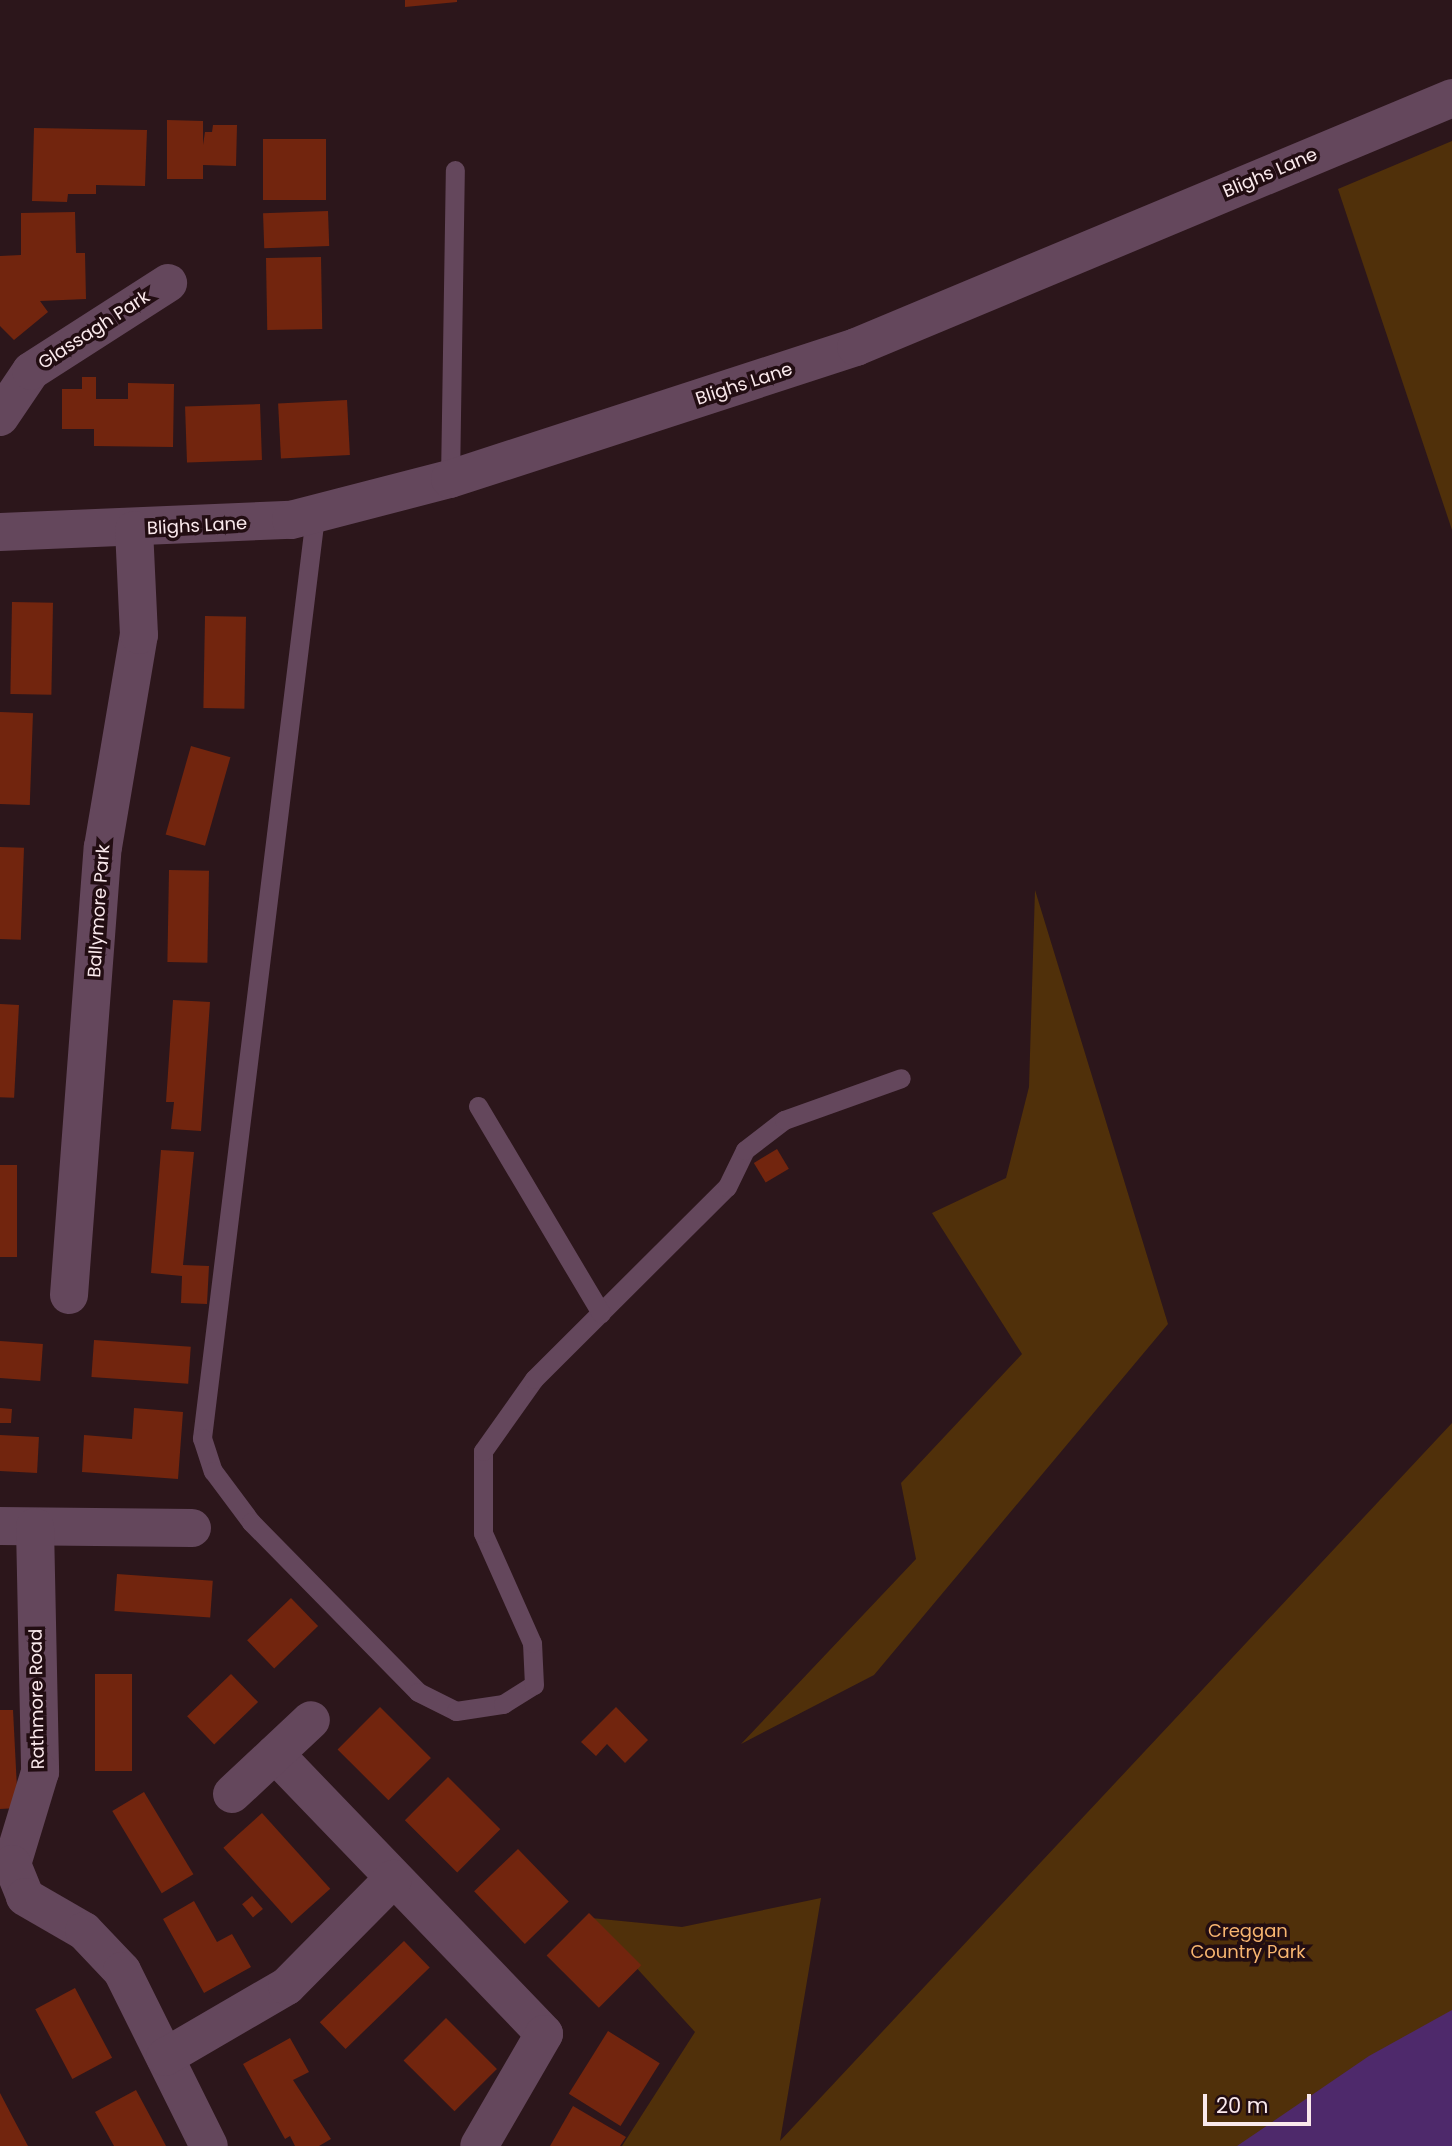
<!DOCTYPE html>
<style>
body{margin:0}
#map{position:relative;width:1452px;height:2146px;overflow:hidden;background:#2c161b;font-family:Poppins,sans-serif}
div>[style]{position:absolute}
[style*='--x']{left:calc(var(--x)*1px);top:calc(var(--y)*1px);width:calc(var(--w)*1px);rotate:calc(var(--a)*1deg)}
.green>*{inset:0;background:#50300a}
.water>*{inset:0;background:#4e296b}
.building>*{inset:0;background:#72250e;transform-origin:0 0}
.service>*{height:19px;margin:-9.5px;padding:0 9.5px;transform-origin:9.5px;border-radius:9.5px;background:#64475c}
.minor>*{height:38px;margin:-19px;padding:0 19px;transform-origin:19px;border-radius:19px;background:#64475c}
span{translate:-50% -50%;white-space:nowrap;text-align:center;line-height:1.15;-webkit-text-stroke:7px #220d12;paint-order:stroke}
.street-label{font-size:18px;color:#fae9ec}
.park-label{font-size:18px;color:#f8b570}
.scale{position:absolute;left:1203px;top:2094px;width:108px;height:32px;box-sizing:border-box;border:4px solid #fae9ec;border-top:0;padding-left:9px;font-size:21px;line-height:24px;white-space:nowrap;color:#fae9ec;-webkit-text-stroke:5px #220d12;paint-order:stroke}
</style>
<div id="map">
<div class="green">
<div style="clip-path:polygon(1452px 141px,1452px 530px,1338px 189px)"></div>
<div style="clip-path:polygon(1035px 890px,1168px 1324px,874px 1675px,741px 1744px,916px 1559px,901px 1483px,1022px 1354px,932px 1213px,1006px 1178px,1029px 1087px)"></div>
<div style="clip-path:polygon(1452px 1423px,1452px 2146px,622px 2146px,695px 2032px,591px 1918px,682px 1927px,821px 1898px,780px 2141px)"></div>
</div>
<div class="water">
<div style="clip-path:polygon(1452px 2010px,1452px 2146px,1237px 2146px,1369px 2056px)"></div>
</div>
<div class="building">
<div style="clip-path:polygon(405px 0,457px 0,457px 2px,405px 7px)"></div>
<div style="clip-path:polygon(167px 120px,203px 121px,203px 145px,205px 132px,212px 132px,213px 125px,237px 125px,236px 166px,203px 165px,203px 179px,167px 179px)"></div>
<div style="clip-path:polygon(34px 128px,147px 130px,145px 186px,96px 185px,96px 194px,68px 194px,67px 202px,32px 201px)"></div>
<div style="left:263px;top:139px;width:63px;height:61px"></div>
<div style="left:328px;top:211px;width:35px;height:65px;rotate:88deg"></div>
<div style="clip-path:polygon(75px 212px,76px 253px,85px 253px,86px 299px,40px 301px,48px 312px,14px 340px,0 326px,0 256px,21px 255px,21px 213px)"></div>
<div style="left:321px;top:257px;width:72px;height:55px;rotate:89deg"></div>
<div style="clip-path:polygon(82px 377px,96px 377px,96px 399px,128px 399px,128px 383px,174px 384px,173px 447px,94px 446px,94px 429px,62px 429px,62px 389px,82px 389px)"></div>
<div style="left:347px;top:400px;width:55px;height:69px;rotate:87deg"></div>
<div style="left:260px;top:404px;width:56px;height:75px;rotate:88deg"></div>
<div style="left:12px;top:602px;width:41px;height:92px;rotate:1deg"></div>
<div style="left:205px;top:616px;width:41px;height:92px;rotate:1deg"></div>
<div style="left:0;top:712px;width:33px;height:92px;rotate:2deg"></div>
<div style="left:191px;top:746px;width:41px;height:92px;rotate:16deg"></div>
<div style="left:0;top:847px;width:24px;height:92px;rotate:2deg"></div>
<div style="left:169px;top:870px;width:40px;height:92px;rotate:1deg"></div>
<div style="clip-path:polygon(173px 1000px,210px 1002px,201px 1131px,171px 1129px,174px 1102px,166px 1102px)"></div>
<div style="left:0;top:1004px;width:19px;height:93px;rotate:3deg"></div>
<div style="left:777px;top:1149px;width:23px;height:27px;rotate:59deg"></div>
<div style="clip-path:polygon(161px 1150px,194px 1152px,183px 1265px,209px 1266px,207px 1304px,181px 1303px,182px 1276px,151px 1273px)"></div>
<div style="left:0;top:1165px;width:17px;height:92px"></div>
<div style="left:94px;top:1340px;width:97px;height:37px;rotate:4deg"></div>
<div style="left:0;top:1341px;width:43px;height:37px;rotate:4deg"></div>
<div style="clip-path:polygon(0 1408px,12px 1409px,11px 1423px,0 1423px)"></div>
<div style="clip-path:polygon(134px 1408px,183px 1412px,178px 1479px,82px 1472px,84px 1435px,132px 1439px)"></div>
<div style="left:0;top:1435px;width:39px;height:36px;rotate:3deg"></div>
<div style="left:117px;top:1574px;width:96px;height:37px;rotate:4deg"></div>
<div style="left:291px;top:1598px;width:39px;height:61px;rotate:46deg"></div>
<div style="left:95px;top:1674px;width:37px;height:97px"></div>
<div style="left:231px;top:1674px;width:39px;height:61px;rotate:46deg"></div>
<div style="left:380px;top:1707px;width:72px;height:60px;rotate:45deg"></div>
<div style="clip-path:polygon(616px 1707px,648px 1740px,625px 1763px,607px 1744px,596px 1756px,581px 1742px)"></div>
<div style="clip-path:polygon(0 1710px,13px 1710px,18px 1808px,0 1809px)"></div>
<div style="left:448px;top:1777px;width:74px;height:61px;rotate:45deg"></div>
<div style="left:144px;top:1792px;width:96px;height:37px;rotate:59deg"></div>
<div style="left:262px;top:1813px;width:102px;height:52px;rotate:48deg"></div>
<div style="left:518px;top:1849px;width:73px;height:61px;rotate:46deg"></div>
<div style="left:252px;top:1896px;width:17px;height:13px;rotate:50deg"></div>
<div style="clip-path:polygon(194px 1901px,217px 1942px,232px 1934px,251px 1967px,204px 1993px,163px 1919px)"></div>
<div style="left:589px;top:1913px;width:74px;height:60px;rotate:45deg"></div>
<div style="left:404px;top:1941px;width:37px;height:117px;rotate:46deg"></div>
<div style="left:75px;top:1988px;width:79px;height:45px;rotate:62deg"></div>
<div style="left:446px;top:2018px;width:72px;height:60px;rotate:45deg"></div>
<div style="left:608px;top:2031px;width:61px;height:74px;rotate:32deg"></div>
<div style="clip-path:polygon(290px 2038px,309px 2072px,293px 2080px,331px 2139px,319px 2146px,295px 2146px,290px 2136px,285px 2139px,243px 2064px)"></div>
<div style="clip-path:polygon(136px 2090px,157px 2129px,166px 2146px,114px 2146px,95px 2112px)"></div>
<div style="clip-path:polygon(0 2093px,12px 2116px,28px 2146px,0 2146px)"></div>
<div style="clip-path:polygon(573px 2106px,626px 2137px,620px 2146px,550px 2146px)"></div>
</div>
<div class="service">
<div style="--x:450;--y:479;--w:309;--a:-89.1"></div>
<div style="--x:315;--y:516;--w:929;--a:96.99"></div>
<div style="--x:202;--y:1438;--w:35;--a:72"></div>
<div style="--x:213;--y:1471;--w:64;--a:53.3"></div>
<div style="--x:251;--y:1522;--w:238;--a:45.5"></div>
<div style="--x:418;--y:1692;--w:42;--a:26.6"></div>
<div style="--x:456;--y:1711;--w:48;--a:-8.5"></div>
<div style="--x:503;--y:1704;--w:36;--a:-32"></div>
<div style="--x:534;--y:1685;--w:42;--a:-92.7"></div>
<div style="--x:532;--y:1643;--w:120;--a:-114"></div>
<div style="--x:483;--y:1533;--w:82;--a:-90"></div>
<div style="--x:483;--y:1451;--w:88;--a:-54.7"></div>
<div style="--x:534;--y:1379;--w:272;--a:-44.9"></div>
<div style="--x:727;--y:1187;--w:41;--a:-64.1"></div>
<div style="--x:745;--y:1150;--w:49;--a:-37.6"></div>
<div style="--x:784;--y:1120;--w:124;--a:-19.7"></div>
<div style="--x:478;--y:1106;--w:241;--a:59.3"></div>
</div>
<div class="minor">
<div style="--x:0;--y:417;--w:55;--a:-56"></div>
<div style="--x:31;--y:371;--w:163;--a:-32.7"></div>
<div style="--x:0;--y:532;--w:291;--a:-2.4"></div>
<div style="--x:291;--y:520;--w:164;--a:-14.5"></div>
<div style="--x:450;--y:479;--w:427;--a:-18"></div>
<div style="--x:856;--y:347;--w:646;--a:-22.67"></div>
<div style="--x:69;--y:1295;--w:449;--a:-85.7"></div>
<div style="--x:103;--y:847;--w:215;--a:-80.4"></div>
<div style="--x:139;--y:635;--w:105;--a:-92.7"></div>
<div style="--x:0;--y:1526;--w:192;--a:0.6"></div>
<div style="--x:35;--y:1527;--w:245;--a:88.8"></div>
<div style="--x:40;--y:1772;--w:96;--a:106.9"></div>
<div style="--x:12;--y:1864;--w:35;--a:68"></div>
<div style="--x:25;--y:1897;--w:68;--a:30"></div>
<div style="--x:84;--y:1931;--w:55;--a:46.5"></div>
<div style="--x:122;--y:1971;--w:195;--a:63.6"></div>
<div style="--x:275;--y:1754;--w:388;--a:46.1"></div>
<div style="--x:544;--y:2034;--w:129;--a:120.1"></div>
<div style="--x:232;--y:1794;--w:108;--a:-43.1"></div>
<div style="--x:165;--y:2057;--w:141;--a:-30.2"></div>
<div style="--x:287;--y:1986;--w:151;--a:-45.3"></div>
</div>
<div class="street-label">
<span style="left:1270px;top:173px;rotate:-23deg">Blighs Lane</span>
<span style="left:94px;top:330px;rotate:-33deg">Glassagh Park</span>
<span style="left:744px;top:384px;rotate:-18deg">Blighs Lane</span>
<span style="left:197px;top:526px;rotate:-3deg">Blighs Lane</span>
<span style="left:99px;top:911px;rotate:-86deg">Ballymore Park</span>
<span style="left:37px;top:1699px;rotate:-91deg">Rathmore Road</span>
</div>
<div class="park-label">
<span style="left:1248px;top:1942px">Creggan<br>Country Park</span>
</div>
<div class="scale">20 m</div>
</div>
